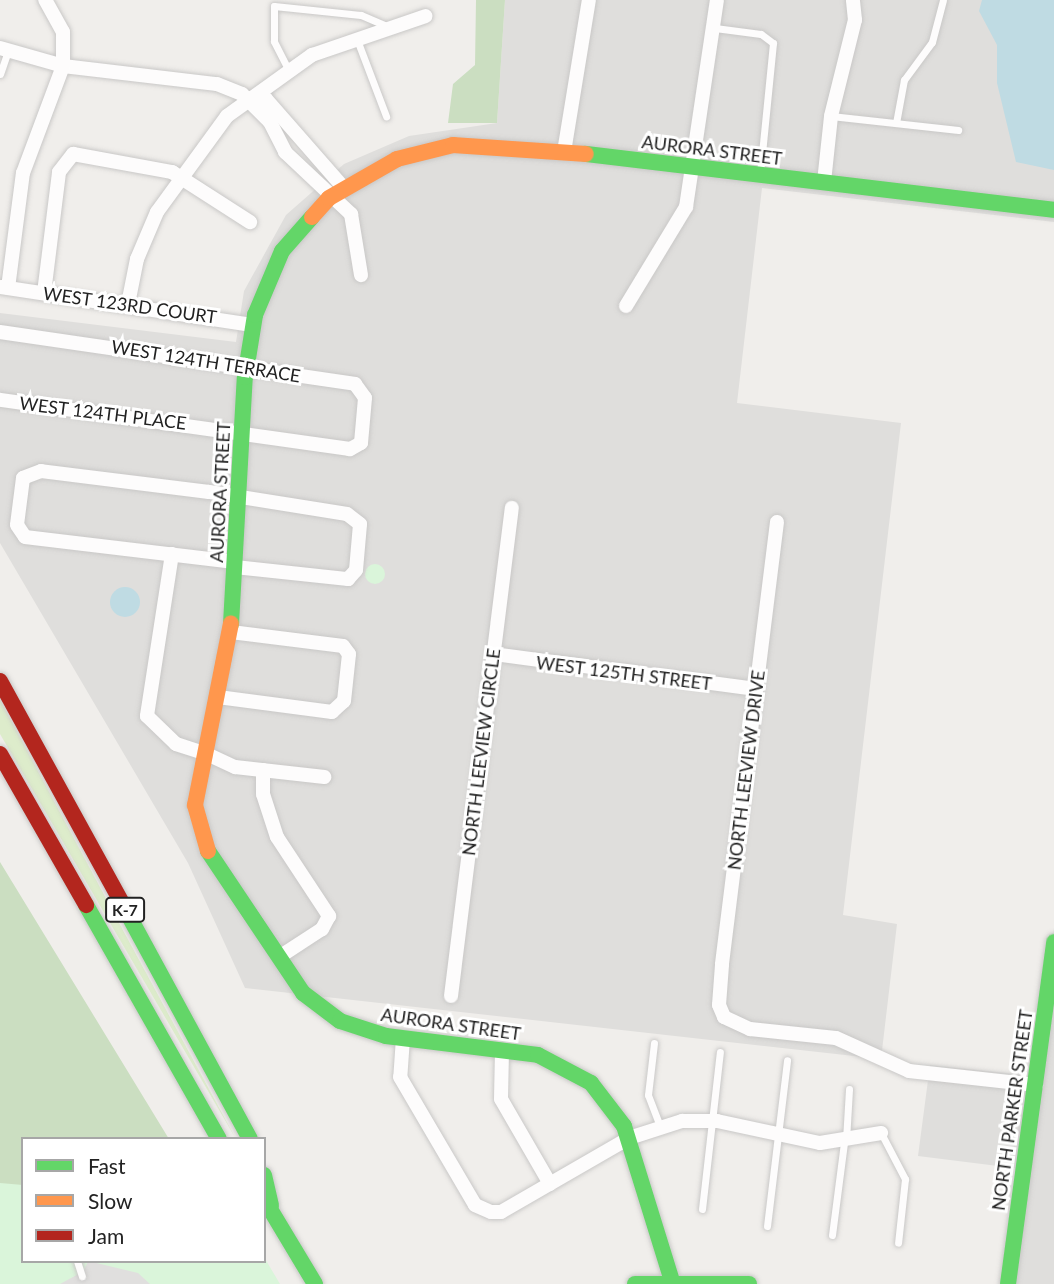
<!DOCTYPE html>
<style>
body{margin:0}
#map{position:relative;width:1054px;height:1284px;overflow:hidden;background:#f0eeeb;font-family:Lato,sans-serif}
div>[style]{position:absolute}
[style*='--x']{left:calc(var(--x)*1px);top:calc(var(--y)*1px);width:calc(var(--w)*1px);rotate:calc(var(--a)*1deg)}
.residential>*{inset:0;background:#dfdedc}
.grass>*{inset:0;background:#ddeccb}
.forest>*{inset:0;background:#cbdec1}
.park>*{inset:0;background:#daf5da}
.round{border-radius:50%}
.parking>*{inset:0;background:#e0dfde}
.water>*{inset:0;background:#bfdbe3}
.roads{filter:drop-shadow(0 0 2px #c9c8c7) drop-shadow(0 0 2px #c9c8c7)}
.lane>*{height:7px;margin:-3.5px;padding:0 3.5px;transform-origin:3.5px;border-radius:3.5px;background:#fdfcfc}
.street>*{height:14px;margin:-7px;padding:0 7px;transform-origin:7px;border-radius:7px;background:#fdfcfc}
.fast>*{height:16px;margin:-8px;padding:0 8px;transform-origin:8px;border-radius:8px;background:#63d668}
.slow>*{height:16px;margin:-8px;padding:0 8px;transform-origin:8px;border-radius:8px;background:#ff974d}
.jam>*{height:16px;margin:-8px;padding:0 8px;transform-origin:8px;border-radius:8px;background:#b3261e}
span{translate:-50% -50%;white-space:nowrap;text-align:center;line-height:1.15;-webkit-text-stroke:6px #fff;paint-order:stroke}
.shield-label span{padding:2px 5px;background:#fff;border:2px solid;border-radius:5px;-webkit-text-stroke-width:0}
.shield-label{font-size:16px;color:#222;font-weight:700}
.street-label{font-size:18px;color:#222}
.legend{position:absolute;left:21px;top:1137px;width:245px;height:126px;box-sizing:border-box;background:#fff;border:2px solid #a7a7a7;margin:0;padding:9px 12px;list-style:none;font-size:21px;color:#222}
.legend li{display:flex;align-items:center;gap:14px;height:35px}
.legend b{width:35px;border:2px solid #a7a7a7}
</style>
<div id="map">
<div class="residential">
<div style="clip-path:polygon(505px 0,1054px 0,1054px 222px,762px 188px,737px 403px,901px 423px,843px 915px,897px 924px,881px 1059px,245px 988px,188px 863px,0 543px,0 313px,236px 342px,244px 291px,286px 215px,344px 164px,409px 136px,497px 123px)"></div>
<div style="clip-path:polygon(1054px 928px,1054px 1284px,1008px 1284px,1023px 1169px,918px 1156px,930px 1065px,1035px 1076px)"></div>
</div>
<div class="grass">
<div style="clip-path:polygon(0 700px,125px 934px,236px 1139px,0 734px)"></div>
</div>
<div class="forest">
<div style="clip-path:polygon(476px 0,505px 0,497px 123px,448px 123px,453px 84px,475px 65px)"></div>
<div style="clip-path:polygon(0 862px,169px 1139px,23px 1139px,23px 1229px,0 1227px)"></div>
</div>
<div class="park">
<div class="round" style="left:365px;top:564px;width:20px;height:20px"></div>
<div style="clip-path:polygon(0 1183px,23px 1185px,23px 1261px,264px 1257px,280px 1284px,0 1284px)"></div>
</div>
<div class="parking">
<div style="clip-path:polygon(88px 1261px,138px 1273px,150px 1284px,60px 1284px,84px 1271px)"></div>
</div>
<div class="water">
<div style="clip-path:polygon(982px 0,1054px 0,1054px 170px,1016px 162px,997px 83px,997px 45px,979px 11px)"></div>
<div class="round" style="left:110px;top:587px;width:30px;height:30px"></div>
</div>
<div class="roads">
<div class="lane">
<div style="--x:715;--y:28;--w:46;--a:7.4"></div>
<div style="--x:761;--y:34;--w:15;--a:37"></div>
<div style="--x:773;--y:43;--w:132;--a:95.7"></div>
<div style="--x:356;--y:37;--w:85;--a:69.2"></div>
<div style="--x:288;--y:69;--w:31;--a:-117"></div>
<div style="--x:274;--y:41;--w:35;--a:-90"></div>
<div style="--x:274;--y:6;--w:87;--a:5.9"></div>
<div style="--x:361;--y:15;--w:26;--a:23"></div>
<div style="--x:0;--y:74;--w:24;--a:-71"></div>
<div style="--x:831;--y:116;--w:128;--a:6.3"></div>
<div style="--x:896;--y:123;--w:44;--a:-79.5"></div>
<div style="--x:904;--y:80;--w:47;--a:-53.6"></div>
<div style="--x:932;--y:42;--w:43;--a:-75.3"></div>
<div style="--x:654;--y:1043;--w:52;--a:96.6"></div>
<div style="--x:648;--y:1095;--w:34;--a:69"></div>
<div style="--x:881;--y:1133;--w:52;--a:62.4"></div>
<div style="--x:905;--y:1179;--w:64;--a:96.2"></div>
<div style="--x:846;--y:1140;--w:51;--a:-86.6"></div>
<div style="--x:702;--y:1209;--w:158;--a:-83.5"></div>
<div style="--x:767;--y:1226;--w:167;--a:-83.1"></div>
<div style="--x:832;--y:1235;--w:93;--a:-82.6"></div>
<div style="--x:77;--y:1261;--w:16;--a:72"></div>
</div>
<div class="street">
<div style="--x:0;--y:48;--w:66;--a:15.9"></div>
<div style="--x:63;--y:66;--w:155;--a:6.7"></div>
<div style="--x:217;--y:84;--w:27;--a:22"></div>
<div style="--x:242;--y:94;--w:40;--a:45"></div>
<div style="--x:270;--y:122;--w:34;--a:63"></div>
<div style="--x:285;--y:152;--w:91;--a:43.2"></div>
<div style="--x:351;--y:214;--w:62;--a:80.7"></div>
<div style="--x:248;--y:98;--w:18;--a:3"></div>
<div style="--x:266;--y:99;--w:117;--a:48.8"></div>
<div style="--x:564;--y:152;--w:154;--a:-80.7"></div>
<div style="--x:824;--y:182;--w:66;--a:-83.9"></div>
<div style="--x:831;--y:116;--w:99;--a:-76"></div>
<div style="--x:855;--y:20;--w:20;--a:-96"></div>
<div style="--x:1;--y:287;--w:254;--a:8.6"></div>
<div style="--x:8;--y:288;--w:116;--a:-82.6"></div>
<div style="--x:23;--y:173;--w:114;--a:-69.5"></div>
<div style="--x:63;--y:66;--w:34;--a:-90"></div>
<div style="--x:63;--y:32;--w:37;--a:-119"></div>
<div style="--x:44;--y:293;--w:122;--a:-82.9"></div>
<div style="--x:59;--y:172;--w:23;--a:-52"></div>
<div style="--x:73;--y:154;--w:101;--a:10.3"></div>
<div style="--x:172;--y:172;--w:93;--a:32.7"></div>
<div style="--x:128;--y:304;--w:46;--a:-78.7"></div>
<div style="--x:137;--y:259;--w:51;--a:-66.9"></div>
<div style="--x:157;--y:212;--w:119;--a:-53.9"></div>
<div style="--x:227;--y:116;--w:105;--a:-35.7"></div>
<div style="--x:312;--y:55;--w:120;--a:-18.9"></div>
<div style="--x:626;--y:306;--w:116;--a:-58.8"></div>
<div style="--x:686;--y:207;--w:209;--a:-81.5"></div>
<div style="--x:0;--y:332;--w:359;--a:8.3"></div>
<div style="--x:355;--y:384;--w:17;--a:54"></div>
<div style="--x:365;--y:398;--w:45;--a:95.1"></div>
<div style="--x:361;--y:443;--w:13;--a:151"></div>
<div style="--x:350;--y:449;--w:353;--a:-172"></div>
<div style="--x:777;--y:522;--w:446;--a:97.1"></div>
<div style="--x:722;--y:965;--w:40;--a:94.3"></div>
<div style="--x:719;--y:1005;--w:13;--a:67"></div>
<div style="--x:724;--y:1017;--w:29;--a:25"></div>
<div style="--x:750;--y:1029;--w:86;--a:6"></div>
<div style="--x:836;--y:1038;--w:80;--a:24.3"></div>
<div style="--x:909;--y:1071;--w:128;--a:6.3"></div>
<div style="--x:172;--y:554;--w:164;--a:98.8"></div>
<div style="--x:147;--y:716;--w:40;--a:44"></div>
<div style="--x:176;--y:744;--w:28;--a:18"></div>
<div style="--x:235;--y:567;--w:114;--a:6.1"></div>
<div style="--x:348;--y:579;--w:12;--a:-48"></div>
<div style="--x:356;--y:570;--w:46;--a:-85"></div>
<div style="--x:360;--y:524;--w:16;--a:-142"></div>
<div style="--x:347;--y:514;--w:140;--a:-170.9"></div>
<div style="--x:209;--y:492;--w:169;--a:-172.9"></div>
<div style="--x:41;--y:471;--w:19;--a:159"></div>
<div style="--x:23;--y:478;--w:47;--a:97.3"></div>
<div style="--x:17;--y:525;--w:14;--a:56"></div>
<div style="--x:25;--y:537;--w:211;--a:6.8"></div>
<div style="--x:494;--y:654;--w:263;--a:7.6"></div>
<div style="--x:218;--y:697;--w:115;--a:7.5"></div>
<div style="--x:332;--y:712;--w:16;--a:-43"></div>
<div style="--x:344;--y:701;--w:47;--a:-83.9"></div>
<div style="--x:349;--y:654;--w:10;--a:-127"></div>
<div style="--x:343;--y:646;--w:113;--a:-172.9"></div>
<div style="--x:209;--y:755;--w:29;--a:25"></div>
<div style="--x:235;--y:767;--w:90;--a:6.4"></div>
<div style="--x:263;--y:770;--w:24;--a:90"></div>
<div style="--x:263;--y:794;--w:45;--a:72"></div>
<div style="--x:277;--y:837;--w:95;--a:56.6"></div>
<div style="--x:329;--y:916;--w:15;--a:118"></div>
<div style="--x:322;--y:929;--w:51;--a:146.9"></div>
<div style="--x:451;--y:996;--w:492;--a:-82.9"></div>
<div style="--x:403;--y:1038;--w:39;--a:94"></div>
<div style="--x:400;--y:1077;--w:148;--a:59.6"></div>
<div style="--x:475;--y:1205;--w:17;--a:24"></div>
<div style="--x:491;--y:1212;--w:10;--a:0"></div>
<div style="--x:501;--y:1212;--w:148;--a:-30"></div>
<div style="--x:629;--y:1138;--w:56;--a:-17.8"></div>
<div style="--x:682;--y:1121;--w:35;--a:0"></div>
<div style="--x:717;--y:1121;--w:105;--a:12.1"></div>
<div style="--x:820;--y:1143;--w:62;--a:-9.3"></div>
<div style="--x:502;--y:1051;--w:48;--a:91.2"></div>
<div style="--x:501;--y:1099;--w:98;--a:60"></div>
</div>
<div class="fast">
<div style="--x:586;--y:154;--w:471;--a:6.8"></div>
<div style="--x:231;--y:624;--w:247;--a:-86.8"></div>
<div style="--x:245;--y:377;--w:63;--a:-80.8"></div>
<div style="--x:255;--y:315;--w:69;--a:-67.1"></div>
<div style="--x:282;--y:251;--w:45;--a:-48.6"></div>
<div style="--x:208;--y:851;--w:171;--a:56.2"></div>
<div style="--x:303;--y:993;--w:46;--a:37.1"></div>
<div style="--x:340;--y:1021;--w:48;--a:18.1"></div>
<div style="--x:386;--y:1036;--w:153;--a:7.1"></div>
<div style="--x:538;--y:1055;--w:60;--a:27.8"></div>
<div style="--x:591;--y:1083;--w:54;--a:52.5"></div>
<div style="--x:624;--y:1126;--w:162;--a:72.8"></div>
<div style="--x:86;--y:905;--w:269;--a:60.4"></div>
<div style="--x:124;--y:907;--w:264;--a:61.5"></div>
<div style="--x:264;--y:1175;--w:31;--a:77"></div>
<div style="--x:264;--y:1199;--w:99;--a:59"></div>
<div style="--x:635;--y:1284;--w:114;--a:0"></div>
<div style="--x:1008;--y:1284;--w:345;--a:-82.3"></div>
</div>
<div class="slow">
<div style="--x:312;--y:217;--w:25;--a:-48"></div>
<div style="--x:329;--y:198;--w:78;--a:-29.8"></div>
<div style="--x:397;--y:159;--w:58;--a:-14"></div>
<div style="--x:453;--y:145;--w:133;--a:3.9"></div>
<div style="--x:208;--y:851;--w:48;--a:-105.8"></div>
<div style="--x:195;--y:805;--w:185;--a:-78.8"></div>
</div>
<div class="jam">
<div style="--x:0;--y:681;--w:258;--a:61.2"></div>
<div style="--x:0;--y:754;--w:174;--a:60.3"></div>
</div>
</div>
<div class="shield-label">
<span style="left:125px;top:910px">K-7</span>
</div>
<div class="street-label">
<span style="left:712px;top:150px;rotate:7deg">AURORA STREET</span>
<span style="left:130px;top:305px;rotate:8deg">WEST 123RD COURT</span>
<span style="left:206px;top:361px;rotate:9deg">WEST 124TH TERRACE</span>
<span style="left:103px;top:413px;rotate:7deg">WEST 124TH PLACE</span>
<span style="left:220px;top:492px;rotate:-87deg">AURORA STREET</span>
<span style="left:624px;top:673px;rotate:7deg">WEST 125TH STREET</span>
<span style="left:481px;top:752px;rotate:-83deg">NORTH LEEVIEW CIRCLE</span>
<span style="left:746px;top:770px;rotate:-83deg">NORTH LEEVIEW DRIVE</span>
<span style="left:451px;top:1024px;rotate:8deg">AURORA STREET</span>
<span style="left:1012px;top:1110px;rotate:-82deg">NORTH PARKER STREET</span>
</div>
<ul class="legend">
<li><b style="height:9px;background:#63d668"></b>Fast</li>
<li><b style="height:9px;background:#ff974d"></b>Slow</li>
<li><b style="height:9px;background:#b3261e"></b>Jam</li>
</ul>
</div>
